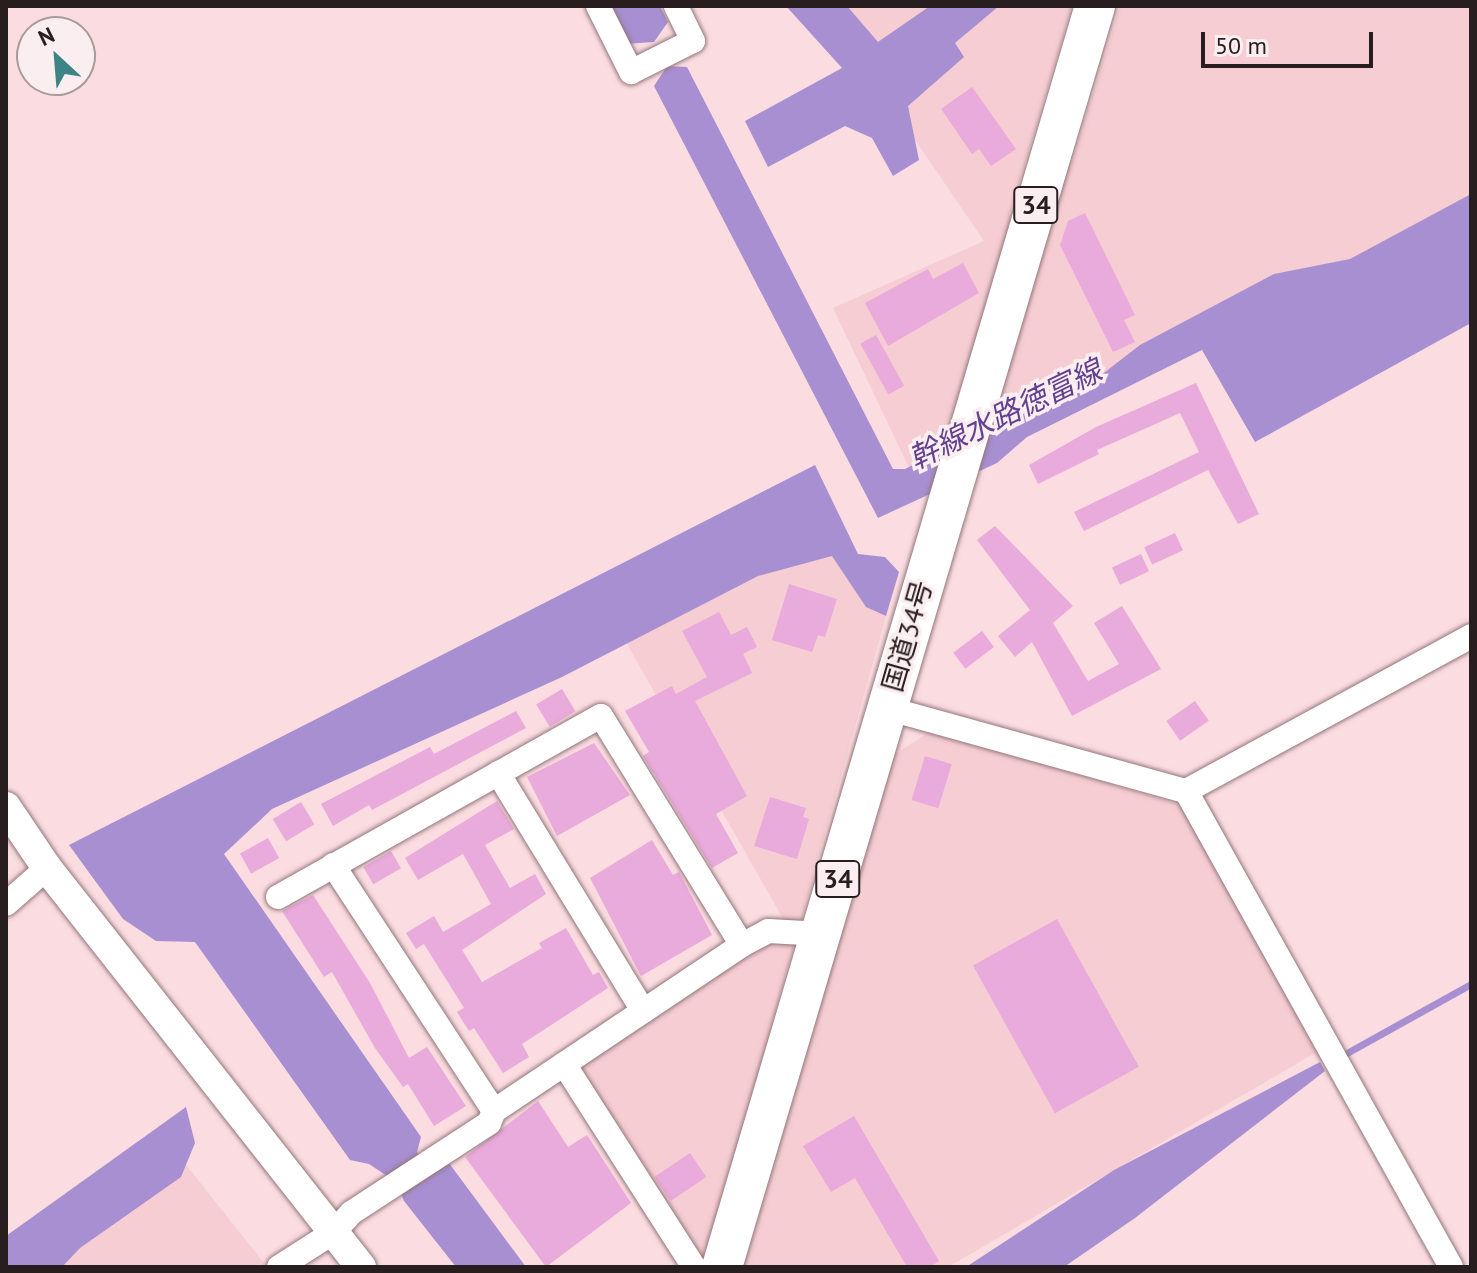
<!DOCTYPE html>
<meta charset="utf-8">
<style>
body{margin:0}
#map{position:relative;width:1477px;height:1273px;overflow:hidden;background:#fbdce0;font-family:"PT Sans","Noto Sans JP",sans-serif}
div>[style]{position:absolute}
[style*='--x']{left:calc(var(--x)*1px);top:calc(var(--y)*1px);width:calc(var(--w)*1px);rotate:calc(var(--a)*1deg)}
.built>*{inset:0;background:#f5cdd3}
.water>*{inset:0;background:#a78fd2}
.stream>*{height:7px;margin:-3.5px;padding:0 3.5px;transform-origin:3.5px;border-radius:3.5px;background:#a78fd2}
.building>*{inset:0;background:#e9aadc;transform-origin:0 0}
.roads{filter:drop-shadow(0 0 2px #92767a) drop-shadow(0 0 2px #92767a)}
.minor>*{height:24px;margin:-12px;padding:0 12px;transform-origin:12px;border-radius:12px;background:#fff}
.tertiary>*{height:30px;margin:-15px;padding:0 15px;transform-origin:15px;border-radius:15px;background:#fff}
.trunk>*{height:40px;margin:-20px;padding:0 20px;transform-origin:20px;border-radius:20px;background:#fff}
span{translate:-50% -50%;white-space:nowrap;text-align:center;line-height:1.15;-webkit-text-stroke:7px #fbeef0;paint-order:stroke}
.shield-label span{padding:2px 6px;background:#fbeef0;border:2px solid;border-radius:6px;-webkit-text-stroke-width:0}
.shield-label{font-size:26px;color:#281d1f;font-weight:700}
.street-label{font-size:28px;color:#281d1f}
.water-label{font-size:30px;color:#624192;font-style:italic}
.frame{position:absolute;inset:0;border:8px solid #281d1f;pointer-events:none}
.north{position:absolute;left:16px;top:16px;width:80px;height:80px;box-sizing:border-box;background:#fbeef0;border:2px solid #a79a9c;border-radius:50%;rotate:334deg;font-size:22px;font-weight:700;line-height:32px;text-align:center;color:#281d1f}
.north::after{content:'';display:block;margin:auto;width:28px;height:36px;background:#3c8486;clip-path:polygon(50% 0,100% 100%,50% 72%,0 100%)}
.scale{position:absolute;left:1201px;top:32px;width:172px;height:36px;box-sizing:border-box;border:4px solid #281d1f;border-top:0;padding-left:10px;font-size:24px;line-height:28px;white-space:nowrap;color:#281d1f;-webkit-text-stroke:6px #fbeef0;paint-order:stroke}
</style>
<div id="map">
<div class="built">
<div style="clip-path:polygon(804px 6px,1072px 6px,1009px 216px,1072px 163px,1120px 6px,1471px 6px,1471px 205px,912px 474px,833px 308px,984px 241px,875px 81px)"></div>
<div style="clip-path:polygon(837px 534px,886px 616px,704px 1267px,576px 1071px,786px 924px,618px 628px)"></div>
<div style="clip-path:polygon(931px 731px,1184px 806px,1320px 1050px,948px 1267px,741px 1267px,892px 756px)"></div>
<div style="clip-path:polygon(183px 1161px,267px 1267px,49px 1267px)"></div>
</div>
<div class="water">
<div style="clip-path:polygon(607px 6px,660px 6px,668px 22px,654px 42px,625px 44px)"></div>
<div style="clip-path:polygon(786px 6px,847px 6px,878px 42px,930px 6px,999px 6px,955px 43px,964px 57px,908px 106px,919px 160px,893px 176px,872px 138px,845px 126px,768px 167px,745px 121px,842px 68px)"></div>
<div style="clip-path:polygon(667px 66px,687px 67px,893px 469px,905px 469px,994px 425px,1078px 393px,1140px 345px,1274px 274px,1350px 259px,1471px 194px,1471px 323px,1255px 442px,1202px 350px,1027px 437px,997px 463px,878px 518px,654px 86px)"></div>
<div style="clip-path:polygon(815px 465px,858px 554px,885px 557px,899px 572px,886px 616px,866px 607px,832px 556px,758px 576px,562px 677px,272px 809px,224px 854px,421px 1137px,417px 1152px,433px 1169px,446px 1159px,526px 1267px,456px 1267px,404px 1201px,396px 1182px,369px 1164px,350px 1160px,195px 942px,156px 941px,123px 919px,69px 845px)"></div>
<div style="clip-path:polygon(1320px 1062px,1325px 1071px,1135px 1218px,1064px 1267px,966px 1267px,1114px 1170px)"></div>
<div style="clip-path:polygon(186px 1107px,195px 1143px,181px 1177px,80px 1248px,62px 1267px,6px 1267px,6px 1236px)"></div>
</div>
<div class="stream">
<div style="--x:1345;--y:1054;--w:144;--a:-29.1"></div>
</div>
<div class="building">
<div style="clip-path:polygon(972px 87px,1016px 149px,991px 166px,979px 149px,972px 154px,941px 109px)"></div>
<div style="clip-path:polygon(1085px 213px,1135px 315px,1124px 320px,1135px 342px,1113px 352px,1060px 245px,1068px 221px)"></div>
<div style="clip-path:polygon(963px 263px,979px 293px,888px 346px,865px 303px,928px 269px,933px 279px)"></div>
<div style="left:876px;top:335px;width:58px;height:18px;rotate:61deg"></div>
<div style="clip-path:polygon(1196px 383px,1259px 514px,1238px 524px,1208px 470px,1084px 531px,1074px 512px,1199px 452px,1180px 413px,1097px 450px,1099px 454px,1038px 484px,1029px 465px,1096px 427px)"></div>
<div style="clip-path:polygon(995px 526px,1073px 606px,1053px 623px,1088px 681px,1119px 664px,1094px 623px,1122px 606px,1161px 669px,1072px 716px,1032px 642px,1015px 657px,998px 636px,1030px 610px,977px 540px)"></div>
<div style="left:1175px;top:533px;width:19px;height:34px;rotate:65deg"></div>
<div style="left:1141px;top:554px;width:19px;height:32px;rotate:65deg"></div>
<div style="clip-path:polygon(789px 584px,837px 599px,825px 637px,818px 635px,812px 652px,772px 640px)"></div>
<div style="clip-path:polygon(719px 612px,731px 635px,747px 627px,757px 647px,743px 654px,752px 673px,695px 701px,747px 796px,716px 814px,738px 853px,712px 868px,643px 756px,649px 752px,625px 711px,672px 686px,676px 694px,707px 677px,682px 631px)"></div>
<div style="left:982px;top:631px;width:20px;height:36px;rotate:53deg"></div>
<div style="left:562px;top:689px;width:26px;height:30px;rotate:59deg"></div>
<div style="left:1195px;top:701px;width:24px;height:35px;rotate:55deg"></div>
<div style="clip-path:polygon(516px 711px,526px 728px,372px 810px,369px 805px,333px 826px,321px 804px,430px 747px,434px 754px)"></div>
<div style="clip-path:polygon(594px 743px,630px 795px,557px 836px,527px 777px)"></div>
<div style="left:925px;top:756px;width:28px;height:46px;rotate:17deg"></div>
<div style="clip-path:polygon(770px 797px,806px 808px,803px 817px,809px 819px,797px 859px,754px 846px)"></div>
<div style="clip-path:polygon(497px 801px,514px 829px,485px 845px,510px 888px,535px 874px,546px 894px,462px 950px,482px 982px,542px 948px,539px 943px,566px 928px,593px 975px,599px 972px,608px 988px,522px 1044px,529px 1057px,503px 1073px,474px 1028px,469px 1031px,457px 1012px,464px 1008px,424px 944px,416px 949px,406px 933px,434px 916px,443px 932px,491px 904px,463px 854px,418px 880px,405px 858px)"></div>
<div style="left:301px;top:802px;width:26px;height:33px;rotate:59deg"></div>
<div style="left:268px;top:838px;width:23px;height:32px;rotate:61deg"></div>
<div style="clip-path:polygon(652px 840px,673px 875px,679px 872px,712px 935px,641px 976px,590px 878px)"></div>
<div style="left:391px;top:851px;width:20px;height:32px;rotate:60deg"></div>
<div style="clip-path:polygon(313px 895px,370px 983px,409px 1058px,427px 1047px,466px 1106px,434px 1126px,408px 1084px,403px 1087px,375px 1048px,332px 972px,324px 977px,282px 911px)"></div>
<div style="left:1057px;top:919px;width:169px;height:96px;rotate:61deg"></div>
<div style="clip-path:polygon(538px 1101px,568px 1147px,587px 1135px,631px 1203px,546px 1267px,465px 1157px)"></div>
<div style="clip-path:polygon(854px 1116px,939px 1261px,930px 1267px,907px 1267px,855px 1178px,831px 1192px,803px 1146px)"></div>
<div style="left:690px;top:1153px;width:29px;height:43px;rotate:56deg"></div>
</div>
<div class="roads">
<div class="minor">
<div style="--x:598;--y:6;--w:74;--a:63.4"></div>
<div style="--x:631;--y:72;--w:69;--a:-26.6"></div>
<div style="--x:693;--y:41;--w:39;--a:-116"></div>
<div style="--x:886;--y:708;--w:311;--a:15.5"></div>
<div style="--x:1186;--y:791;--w:324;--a:-28.5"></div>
<div style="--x:498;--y:773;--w:279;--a:58.6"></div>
<div style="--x:1186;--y:791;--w:545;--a:60.89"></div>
<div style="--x:278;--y:897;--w:370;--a:-29.3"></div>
<div style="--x:601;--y:716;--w:269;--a:58.4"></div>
<div style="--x:6;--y:904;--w:55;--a:-41.3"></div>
<div style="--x:564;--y:1064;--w:241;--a:57.4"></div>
<div style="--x:494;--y:1111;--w:298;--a:-33.8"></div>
<div style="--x:742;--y:945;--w:30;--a:-28"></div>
<div style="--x:768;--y:931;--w:55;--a:3.1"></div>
<div style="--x:279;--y:1267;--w:65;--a:-32.5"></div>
<div style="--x:334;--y:1232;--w:25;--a:-48"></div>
<div style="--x:351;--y:1213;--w:165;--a:-33.1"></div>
<div style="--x:489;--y:1123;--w:13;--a:-67"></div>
<div style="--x:494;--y:1111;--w:294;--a:-123.2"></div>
</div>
<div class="tertiary">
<div style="--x:6;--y:807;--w:73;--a:56.1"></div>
<div style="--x:47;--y:868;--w:508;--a:51.8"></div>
</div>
<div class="trunk">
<div style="--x:722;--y:1267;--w:1315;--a:-73.52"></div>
</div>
</div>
<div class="shield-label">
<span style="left:1036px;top:205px">34</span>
<span style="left:838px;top:879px">34</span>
</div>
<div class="street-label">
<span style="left:907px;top:636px;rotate:-74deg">国道34号</span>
</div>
<div class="water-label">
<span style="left:1005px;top:414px;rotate:-26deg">幹線水路徳富線</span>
</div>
<div class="frame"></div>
<div class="north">N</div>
<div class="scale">50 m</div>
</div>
